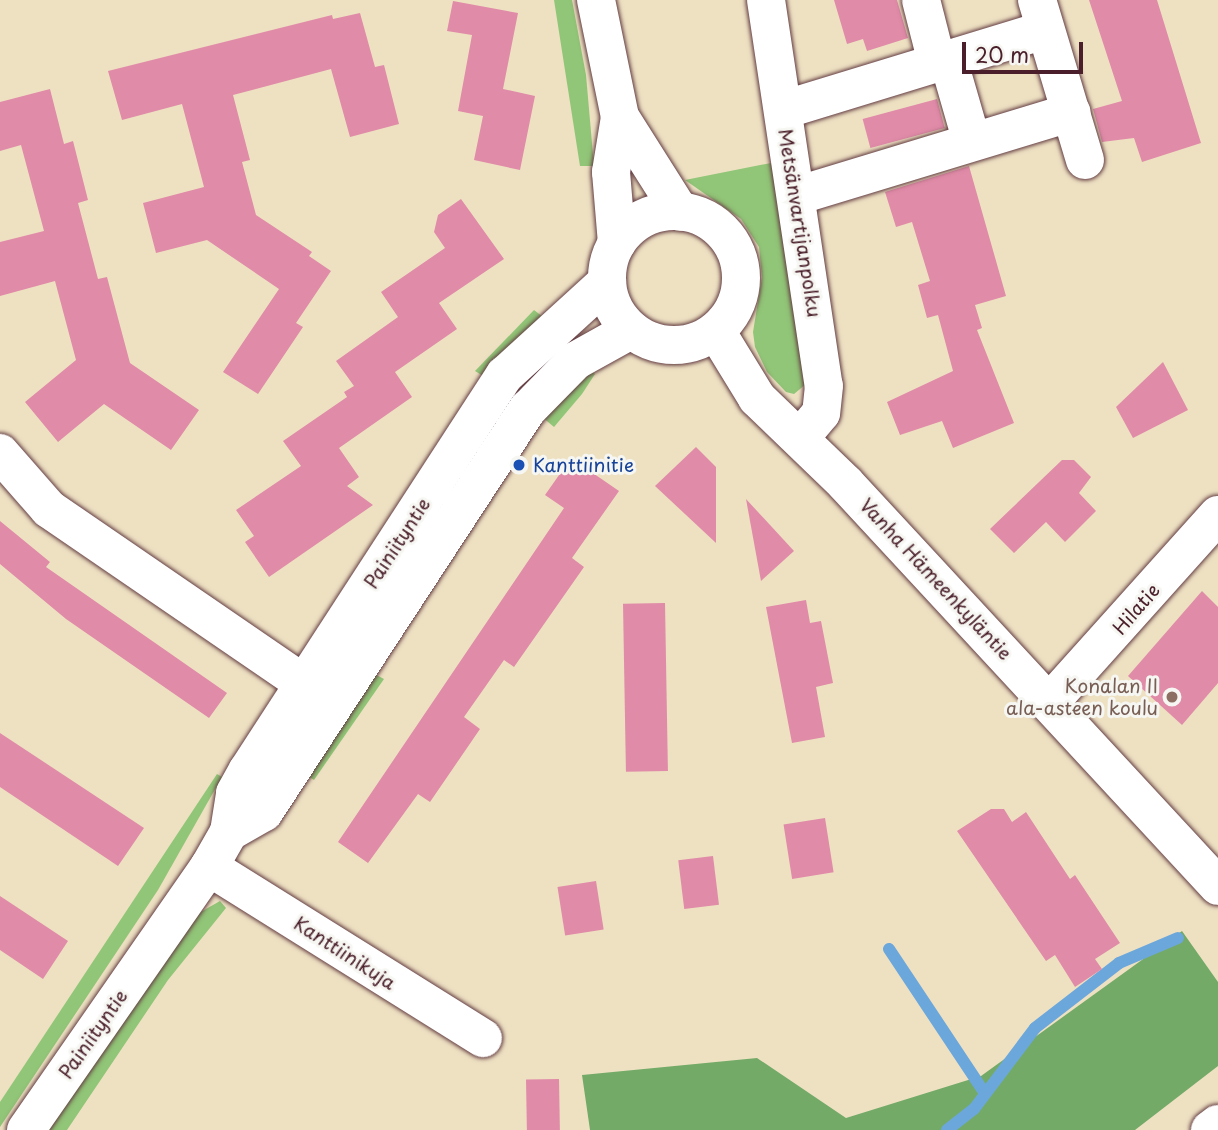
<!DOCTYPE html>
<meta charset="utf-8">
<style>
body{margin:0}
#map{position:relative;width:1218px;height:1130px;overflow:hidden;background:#eee1c2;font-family:"Playpen Sans",sans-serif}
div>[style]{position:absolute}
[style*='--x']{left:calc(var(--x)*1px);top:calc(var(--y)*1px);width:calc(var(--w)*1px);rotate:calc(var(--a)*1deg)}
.green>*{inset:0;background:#91c577}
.forest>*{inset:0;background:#74aa68}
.stream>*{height:12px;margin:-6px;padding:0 6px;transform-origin:6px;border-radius:6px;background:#6ca7dc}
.building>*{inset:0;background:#e08ba8;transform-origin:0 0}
.roads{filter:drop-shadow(0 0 2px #633c42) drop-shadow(0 0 2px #633c42)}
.minor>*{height:38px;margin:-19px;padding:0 19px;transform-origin:19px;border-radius:19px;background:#fff}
.minor>.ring{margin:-19px;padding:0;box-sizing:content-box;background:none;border:38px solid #fff;border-radius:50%}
.dots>*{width:19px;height:19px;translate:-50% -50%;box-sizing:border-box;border:4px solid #f6f6f2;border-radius:50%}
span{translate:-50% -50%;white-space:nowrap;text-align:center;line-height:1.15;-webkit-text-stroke:6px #f6f6f2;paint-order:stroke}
.street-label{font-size:19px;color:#4a1f2b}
.transit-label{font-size:19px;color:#164399}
.left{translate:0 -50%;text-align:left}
.education-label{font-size:19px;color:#785e54}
.right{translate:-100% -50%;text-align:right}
.scale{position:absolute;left:962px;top:42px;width:121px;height:32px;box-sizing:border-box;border:4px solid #4a1f2b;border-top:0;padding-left:9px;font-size:21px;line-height:24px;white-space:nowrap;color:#4a1f2b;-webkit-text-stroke:5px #f6f6f2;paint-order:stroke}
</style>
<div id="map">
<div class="green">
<div style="clip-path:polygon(554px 0,572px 0,586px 75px,594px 166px,580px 166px)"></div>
<div style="clip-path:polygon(776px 162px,806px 384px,794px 394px,786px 392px,767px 372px,755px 347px,753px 332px,762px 277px,759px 247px,741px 219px,685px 180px)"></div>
<div style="clip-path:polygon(534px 310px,547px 320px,488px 379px,475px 371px)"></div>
<div style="clip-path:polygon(591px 370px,595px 374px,582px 394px,554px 427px,541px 416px)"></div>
<div style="clip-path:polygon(369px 671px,384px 679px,314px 780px,303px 773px)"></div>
<div style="clip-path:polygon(217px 774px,222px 777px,158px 890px,0 1127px,0 1102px)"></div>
<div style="clip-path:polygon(220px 901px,226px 908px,168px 980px,67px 1130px,49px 1130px,185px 921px)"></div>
</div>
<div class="forest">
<div style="clip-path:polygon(1182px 931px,1218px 982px,1218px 1066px,1135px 1130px,590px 1130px,582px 1075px,757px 1058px,846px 1118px,981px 1076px)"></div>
</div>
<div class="stream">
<div style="--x:889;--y:949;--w:172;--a:56.4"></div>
<div style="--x:947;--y:1130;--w:34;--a:-38"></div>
<div style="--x:974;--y:1109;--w:101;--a:-53"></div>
<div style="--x:1035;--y:1028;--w:106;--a:-37.7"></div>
<div style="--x:1119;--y:963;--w:64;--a:-23"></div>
</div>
<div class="building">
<div style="clip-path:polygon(834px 0,897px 0,908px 38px,867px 51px,863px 39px,847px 44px)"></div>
<div style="clip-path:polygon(1089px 0,1157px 0,1201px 143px,1142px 162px,1134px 138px,1102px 142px,1093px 109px,1122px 101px)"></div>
<div style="clip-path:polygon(453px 1px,518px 13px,503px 89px,535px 96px,520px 170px,474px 160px,483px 116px,458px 111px,472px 35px,447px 31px)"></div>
<div style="clip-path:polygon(360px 13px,375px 67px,384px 65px,399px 124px,350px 137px,331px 69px,233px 95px,250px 160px,242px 162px,256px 215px,312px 252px,309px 256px,331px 271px,296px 323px,303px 327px,258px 394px,223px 372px,279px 289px,207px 240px,156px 253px,143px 203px,204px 187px,182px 104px,122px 120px,108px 71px,332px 15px,333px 19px)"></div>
<div style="clip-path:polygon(50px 89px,64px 144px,73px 141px,88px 200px,78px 203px,98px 279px,107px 277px,130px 363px,199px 410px,171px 450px,104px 404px,58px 442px,25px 402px,76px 360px,55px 281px,0 296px,0 242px,44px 231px,21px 145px,0 151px,0 102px)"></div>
<div style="left:937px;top:99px;width:30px;height:77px;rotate:75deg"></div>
<div style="clip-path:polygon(969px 166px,1006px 296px,975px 305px,982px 328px,977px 330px,1014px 423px,953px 448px,942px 421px,900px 435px,887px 402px,953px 371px,938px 315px,927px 318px,918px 285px,930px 281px,912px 222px,896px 227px,885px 192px)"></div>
<div style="clip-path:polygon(461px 199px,504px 259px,439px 303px,457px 329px,395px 372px,412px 397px,339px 448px,359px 477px,347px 486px,373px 505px,269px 577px,245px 542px,254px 536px,236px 510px,301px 466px,283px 441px,347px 397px,344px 392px,354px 386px,336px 361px,398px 317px,381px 292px,445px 248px,434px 232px,438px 215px)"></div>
<div style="clip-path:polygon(1163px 362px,1188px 410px,1133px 438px,1116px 407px)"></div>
<div style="clip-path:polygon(696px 447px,716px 467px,716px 543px,655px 486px)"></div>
<div style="clip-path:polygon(571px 458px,619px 491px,572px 558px,584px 567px,514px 667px,504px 660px,464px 717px,480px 729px,430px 802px,418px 794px,368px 863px,338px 842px,564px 508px,545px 495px)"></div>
<div style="clip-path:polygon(1062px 460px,1074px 460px,1091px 477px,1079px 493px,1096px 511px,1065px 542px,1046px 522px,1014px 553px,990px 529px)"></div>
<div style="clip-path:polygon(746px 499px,794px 551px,761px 581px)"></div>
<div style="clip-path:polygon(0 521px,50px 562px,46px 567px,227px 693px,209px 718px,66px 619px,0 564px)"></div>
<div style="clip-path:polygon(1202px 591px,1218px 607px,1218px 683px,1182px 725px,1128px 676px)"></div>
<div style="clip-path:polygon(806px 600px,810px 623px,821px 621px,833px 683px,816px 687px,825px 737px,792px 743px,766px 607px)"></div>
<div style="left:665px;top:603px;width:168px;height:42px;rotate:89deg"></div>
<div style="clip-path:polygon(0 733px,144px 828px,118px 866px,0 787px)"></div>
<div style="clip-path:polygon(991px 809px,1004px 809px,1012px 822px,1026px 812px,1070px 879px,1075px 875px,1120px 943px,1095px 959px,1102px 969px,1075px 987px,1055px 955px,1046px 961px,957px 831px)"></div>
<div style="left:825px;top:818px;width:55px;height:42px;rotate:81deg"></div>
<div style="left:713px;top:856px;width:49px;height:35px;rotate:83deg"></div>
<div style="left:596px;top:881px;width:49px;height:39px;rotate:81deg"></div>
<div style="clip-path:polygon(0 896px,68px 941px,43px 979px,0 950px)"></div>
<div style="left:559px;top:1079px;width:51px;height:33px;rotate:89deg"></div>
</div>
<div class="roads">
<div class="minor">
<div style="--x:596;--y:0;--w:119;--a:78.4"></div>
<div style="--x:620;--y:117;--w:56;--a:99.3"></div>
<div style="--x:611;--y:172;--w:71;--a:85.2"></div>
<div style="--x:766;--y:0;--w:390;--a:81.5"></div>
<div style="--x:824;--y:386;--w:27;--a:96"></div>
<div style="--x:821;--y:413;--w:33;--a:130"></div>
<div style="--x:921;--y:0;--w:65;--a:75.7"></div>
<div style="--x:1037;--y:0;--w:167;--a:73.3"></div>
<div style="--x:948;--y:59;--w:86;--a:73.9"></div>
<div style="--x:783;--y:110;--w:274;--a:-17"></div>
<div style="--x:620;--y:117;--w:112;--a:57.7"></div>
<div style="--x:796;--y:196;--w:288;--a:-16.9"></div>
<div class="ring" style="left:607px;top:211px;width:96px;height:96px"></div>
<div style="--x:716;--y:331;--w:79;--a:58.5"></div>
<div style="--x:757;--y:398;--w:122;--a:44"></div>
<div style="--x:845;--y:483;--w:549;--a:47.21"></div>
<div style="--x:0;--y:453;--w:74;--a:48.8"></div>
<div style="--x:49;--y:509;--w:336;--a:34.4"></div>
<div style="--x:1051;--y:701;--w:250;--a:-48.1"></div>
<div style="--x:229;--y:832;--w:40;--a:-29.7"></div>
<div style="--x:264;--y:812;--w:482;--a:-56.8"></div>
<div style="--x:528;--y:409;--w:67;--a:-45.6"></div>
<div style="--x:575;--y:361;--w:64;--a:-29"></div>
<div style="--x:209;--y:867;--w:323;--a:32"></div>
<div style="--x:26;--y:1130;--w:320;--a:-55.2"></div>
<div style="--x:209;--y:867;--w:40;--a:-60.3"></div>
<div style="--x:229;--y:832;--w:39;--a:-81"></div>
<div style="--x:235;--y:793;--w:26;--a:-61"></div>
<div style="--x:248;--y:770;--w:471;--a:-57"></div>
<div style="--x:505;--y:375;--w:138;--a:-42.4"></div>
<div style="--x:1210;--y:1130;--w:10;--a:-37"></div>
</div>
</div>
<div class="dots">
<div style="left:519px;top:465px;background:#1a4fb4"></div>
<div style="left:1172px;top:697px;background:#8d6e63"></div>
</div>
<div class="street-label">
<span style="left:800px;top:223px;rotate:81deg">Metsänvartijanpolku</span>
<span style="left:397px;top:543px;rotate:-57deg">Painiityntie</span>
<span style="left:936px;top:579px;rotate:47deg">Vanha Hämeenkyläntie</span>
<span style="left:1136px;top:609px;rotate:-49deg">Hilatie</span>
<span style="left:345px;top:953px;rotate:33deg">Kanttiinikuja</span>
<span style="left:93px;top:1034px;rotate:-55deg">Painiityntie</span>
</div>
<div class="transit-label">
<span class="left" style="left:533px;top:465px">Kanttiinitie</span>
</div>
<div class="education-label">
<span class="right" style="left:1158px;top:697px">Konalan II<br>ala-asteen koulu</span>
</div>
<div class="scale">20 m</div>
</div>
